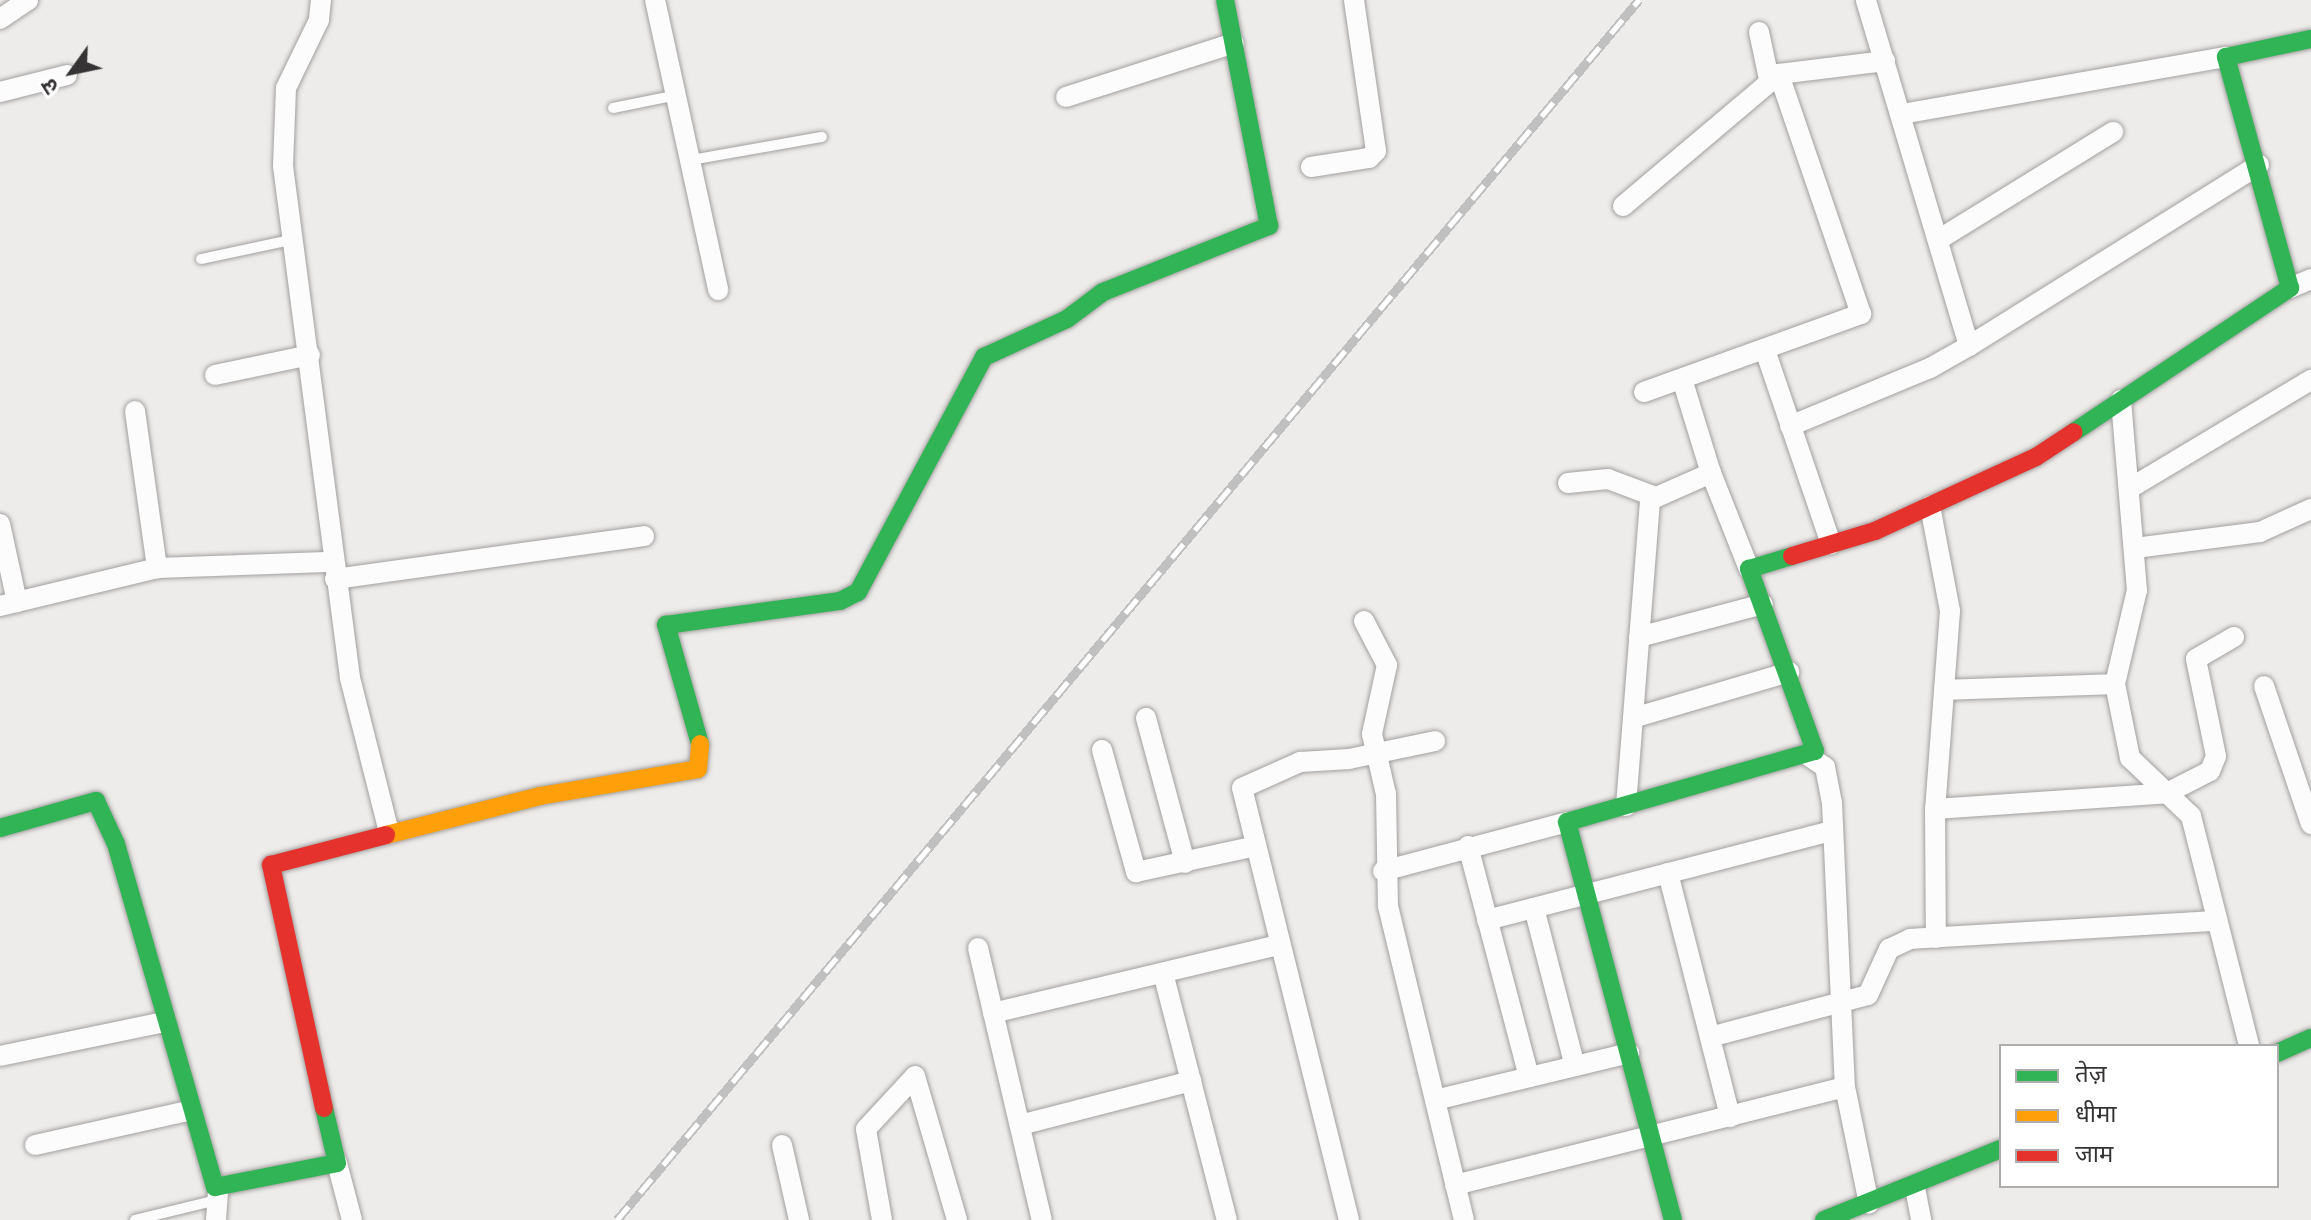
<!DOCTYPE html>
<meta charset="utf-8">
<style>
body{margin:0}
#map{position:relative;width:2311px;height:1220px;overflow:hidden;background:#eeecea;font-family:Georgia,"Noto Sans Devanagari",serif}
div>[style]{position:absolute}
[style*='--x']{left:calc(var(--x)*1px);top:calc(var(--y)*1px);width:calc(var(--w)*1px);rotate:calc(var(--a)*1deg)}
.roads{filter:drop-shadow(0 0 2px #a2a09f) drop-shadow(0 0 2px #a2a09f)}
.lane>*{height:10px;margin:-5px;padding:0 5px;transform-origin:5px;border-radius:5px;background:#fcfcfc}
.street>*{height:20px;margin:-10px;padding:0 10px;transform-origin:10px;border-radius:10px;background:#fcfcfc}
.fast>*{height:18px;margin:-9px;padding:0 9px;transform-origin:9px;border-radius:9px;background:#30b455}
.slow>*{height:18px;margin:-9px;padding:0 9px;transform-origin:9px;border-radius:9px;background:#ff9f0a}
.jam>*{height:18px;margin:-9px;padding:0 9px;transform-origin:9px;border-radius:9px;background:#e5322d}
.rail>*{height:9px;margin-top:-4.5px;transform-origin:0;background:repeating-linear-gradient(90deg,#fff 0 18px,#c1c0c0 0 36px);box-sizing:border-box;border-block:2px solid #c1c0c0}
span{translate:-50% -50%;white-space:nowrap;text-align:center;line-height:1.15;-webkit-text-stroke:6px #fff;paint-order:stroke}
.legend{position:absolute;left:1999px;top:1044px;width:280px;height:144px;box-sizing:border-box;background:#fff;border:2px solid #aeadad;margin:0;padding:10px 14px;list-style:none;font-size:24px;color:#353333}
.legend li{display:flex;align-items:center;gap:16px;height:40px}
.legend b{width:40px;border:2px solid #aeadad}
.north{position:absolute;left:32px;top:32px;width:80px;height:80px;-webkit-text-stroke:6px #fff;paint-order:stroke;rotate:237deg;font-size:22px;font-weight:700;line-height:32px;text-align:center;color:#353333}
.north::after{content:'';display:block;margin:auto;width:28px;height:36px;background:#353333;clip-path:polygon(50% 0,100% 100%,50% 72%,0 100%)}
</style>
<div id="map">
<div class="roads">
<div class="lane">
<div style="--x:613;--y:108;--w:65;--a:-11.5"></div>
<div style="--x:691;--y:160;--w:133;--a:-10"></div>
<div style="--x:201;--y:259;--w:96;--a:-12"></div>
<div style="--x:135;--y:1220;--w:84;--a:-13.7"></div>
</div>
<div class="street">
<div style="--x:321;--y:0;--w:20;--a:96"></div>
<div style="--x:319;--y:20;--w:76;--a:115.9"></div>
<div style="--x:286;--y:88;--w:78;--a:92.2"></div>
<div style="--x:283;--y:166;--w:516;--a:82.54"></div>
<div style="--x:350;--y:678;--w:159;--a:75.8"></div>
<div style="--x:655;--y:0;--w:297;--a:77.7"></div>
<div style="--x:0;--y:19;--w:34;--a:-34"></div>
<div style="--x:1759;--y:32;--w:48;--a:78"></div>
<div style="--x:0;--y:92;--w:69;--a:-14.2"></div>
<div style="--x:1066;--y:97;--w:176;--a:-17.8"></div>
<div style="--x:1902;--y:114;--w:329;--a:-10"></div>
<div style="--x:1311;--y:167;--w:59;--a:-8.8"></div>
<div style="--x:1369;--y:158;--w:10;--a:-45"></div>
<div style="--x:1376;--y:151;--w:153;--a:-98.3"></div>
<div style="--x:1623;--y:206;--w:204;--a:-40.2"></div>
<div style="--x:1779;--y:74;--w:107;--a:-7"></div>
<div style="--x:1938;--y:240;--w:206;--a:-31.7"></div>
<div style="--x:2290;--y:288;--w:23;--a:-23"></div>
<div style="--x:1969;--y:346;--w:342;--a:-32"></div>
<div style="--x:1765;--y:350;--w:205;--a:71.2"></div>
<div style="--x:215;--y:375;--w:97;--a:-11.9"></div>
<div style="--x:1682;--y:379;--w:98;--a:72.9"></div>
<div style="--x:1644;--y:392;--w:231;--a:-19.8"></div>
<div style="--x:1861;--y:314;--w:254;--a:-108.9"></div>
<div style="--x:2121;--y:400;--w:191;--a:85.2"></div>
<div style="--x:2137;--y:590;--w:97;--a:103.2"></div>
<div style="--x:2115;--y:684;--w:76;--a:78.5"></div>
<div style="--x:2130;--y:758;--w:84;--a:43.6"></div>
<div style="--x:2191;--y:816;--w:237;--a:75.8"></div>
<div style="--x:135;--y:411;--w:159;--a:82"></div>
<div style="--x:1790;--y:426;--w:152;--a:-22.5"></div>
<div style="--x:1930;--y:368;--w:45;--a:-29.4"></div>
<div style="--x:1969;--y:346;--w:361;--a:-106.6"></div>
<div style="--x:1568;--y:483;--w:40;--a:-5.7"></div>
<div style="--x:1608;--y:479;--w:48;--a:20.7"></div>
<div style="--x:2132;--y:487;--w:209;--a:-30.9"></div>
<div style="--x:1930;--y:506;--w:107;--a:79.2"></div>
<div style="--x:1950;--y:611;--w:199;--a:94.3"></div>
<div style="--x:1935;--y:809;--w:129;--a:89.6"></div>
<div style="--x:0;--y:524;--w:80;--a:77.7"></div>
<div style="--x:2135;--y:548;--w:126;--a:-7.3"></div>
<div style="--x:2260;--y:532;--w:56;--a:-24.3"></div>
<div style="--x:335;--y:579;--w:312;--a:-7.9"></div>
<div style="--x:0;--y:606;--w:162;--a:-13.6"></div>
<div style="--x:157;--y:568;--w:176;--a:-2"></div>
<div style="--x:1364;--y:621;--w:50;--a:62.4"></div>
<div style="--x:1387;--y:665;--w:71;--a:102.3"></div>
<div style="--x:1372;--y:734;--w:62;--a:76.9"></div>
<div style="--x:1386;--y:794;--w:112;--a:89"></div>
<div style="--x:1388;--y:906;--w:323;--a:76.4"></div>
<div style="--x:1639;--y:637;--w:128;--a:-14.9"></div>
<div style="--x:2264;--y:686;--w:146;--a:71.2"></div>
<div style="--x:1944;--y:690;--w:171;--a:-2"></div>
<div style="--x:1146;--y:718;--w:150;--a:74.9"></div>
<div style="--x:1633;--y:718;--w:163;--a:-16.4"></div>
<div style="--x:1102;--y:750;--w:127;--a:74.4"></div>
<div style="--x:1136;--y:872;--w:123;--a:-12.2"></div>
<div style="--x:1810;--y:757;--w:18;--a:34"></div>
<div style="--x:1825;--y:767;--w:37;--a:79"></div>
<div style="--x:1832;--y:803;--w:284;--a:87.4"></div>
<div style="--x:1845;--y:1087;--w:119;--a:78.4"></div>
<div style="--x:1626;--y:806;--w:307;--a:-85.5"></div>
<div style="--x:1650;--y:500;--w:67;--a:-23.9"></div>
<div style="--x:1711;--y:473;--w:103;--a:68.4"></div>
<div style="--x:1935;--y:809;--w:233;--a:-3.9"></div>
<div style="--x:2167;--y:793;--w:48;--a:-27.1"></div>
<div style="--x:2210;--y:771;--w:16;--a:-68"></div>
<div style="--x:2216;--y:756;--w:99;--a:-101.7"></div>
<div style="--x:2196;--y:659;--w:44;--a:-30.1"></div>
<div style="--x:1468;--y:846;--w:239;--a:75.2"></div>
<div style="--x:1383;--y:871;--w:190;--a:-14.9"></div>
<div style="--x:1668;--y:873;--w:252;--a:75.7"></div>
<div style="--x:1534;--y:908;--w:163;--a:75.5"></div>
<div style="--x:1487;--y:920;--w:356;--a:-14.5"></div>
<div style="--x:978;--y:948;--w:279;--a:76.8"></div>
<div style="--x:1163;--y:973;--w:255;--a:75.5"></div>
<div style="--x:993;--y:1013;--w:294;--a:-13.4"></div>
<div style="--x:1710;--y:1037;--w:163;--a:-14.9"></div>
<div style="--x:1868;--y:995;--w:51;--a:-65.5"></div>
<div style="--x:1889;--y:949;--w:23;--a:-25"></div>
<div style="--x:1910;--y:939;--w:308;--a:-3.4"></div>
<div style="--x:0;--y:1056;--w:167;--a:-11.7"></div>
<div style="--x:1435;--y:1100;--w:200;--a:-13.6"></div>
<div style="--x:1020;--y:1125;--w:177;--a:-14.4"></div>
<div style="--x:35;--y:1145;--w:160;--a:-12.6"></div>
<div style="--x:782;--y:1145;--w:77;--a:77.2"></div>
<div style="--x:337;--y:1163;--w:59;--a:75.3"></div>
<div style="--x:1455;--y:1185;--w:402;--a:-14.1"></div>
<div style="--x:1915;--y:1188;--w:33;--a:79"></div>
<div style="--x:216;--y:1220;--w:32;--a:-86"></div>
<div style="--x:882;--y:1220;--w:92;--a:-100"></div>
<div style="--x:866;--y:1129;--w:72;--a:-47.2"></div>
<div style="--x:915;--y:1076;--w:150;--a:73.7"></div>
<div style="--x:1349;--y:1220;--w:445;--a:-103.9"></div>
<div style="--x:1242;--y:788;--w:64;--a:-24.1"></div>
<div style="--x:1300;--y:762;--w:49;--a:-3.5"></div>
<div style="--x:1349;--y:759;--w:88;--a:-11.8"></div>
</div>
<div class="fast">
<div style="--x:2074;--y:432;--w:260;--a:-33.7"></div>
<div style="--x:2290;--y:288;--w:240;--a:-105.5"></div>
<div style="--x:2226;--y:57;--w:87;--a:-12"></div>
<div style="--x:700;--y:744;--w:124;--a:-105.9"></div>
<div style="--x:666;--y:625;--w:176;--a:-7.9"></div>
<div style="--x:840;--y:601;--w:20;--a:-27"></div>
<div style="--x:858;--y:592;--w:267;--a:-61.8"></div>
<div style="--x:984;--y:357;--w:91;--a:-24.6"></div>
<div style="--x:1067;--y:319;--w:45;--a:-36.9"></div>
<div style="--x:1103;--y:292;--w:179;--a:-21.7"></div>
<div style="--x:1269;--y:226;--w:230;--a:-101"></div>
<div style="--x:0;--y:828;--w:100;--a:-15.7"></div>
<div style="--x:96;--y:801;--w:47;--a:65.1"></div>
<div style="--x:116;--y:844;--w:357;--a:73.9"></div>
<div style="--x:215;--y:1187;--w:124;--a:-11.1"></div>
<div style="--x:337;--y:1163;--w:57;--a:-103.3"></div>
<div style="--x:2277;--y:1053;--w:37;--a:-24"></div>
<div style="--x:1673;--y:1220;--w:412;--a:-104.9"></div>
<div style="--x:1567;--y:822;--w:258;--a:-16"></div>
<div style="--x:1815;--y:751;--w:194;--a:-109.9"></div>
<div style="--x:1749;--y:569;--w:45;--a:-16.8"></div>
<div style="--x:1824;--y:1220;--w:191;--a:-21.9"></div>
</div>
<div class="slow">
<div style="--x:386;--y:835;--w:159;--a:-14.2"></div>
<div style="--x:540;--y:796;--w:160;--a:-9.7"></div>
<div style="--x:698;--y:769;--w:25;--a:-85"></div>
</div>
<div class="jam">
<div style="--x:1792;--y:556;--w:87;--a:-16.8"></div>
<div style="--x:1875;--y:531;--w:177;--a:-24.7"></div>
<div style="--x:2036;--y:457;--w:45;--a:-33.3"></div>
<div style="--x:324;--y:1108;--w:249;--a:-102.3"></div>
<div style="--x:271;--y:865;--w:119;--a:-14.6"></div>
</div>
</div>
<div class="rail">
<div style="--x:617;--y:1220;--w:1592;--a:-50.05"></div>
</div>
<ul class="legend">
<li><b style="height:10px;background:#30b455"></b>तेज़</li>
<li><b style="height:10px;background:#ff9f0a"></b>धीमा</li>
<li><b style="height:10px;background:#e5322d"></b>जाम</li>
</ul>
<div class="north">उ</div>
</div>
